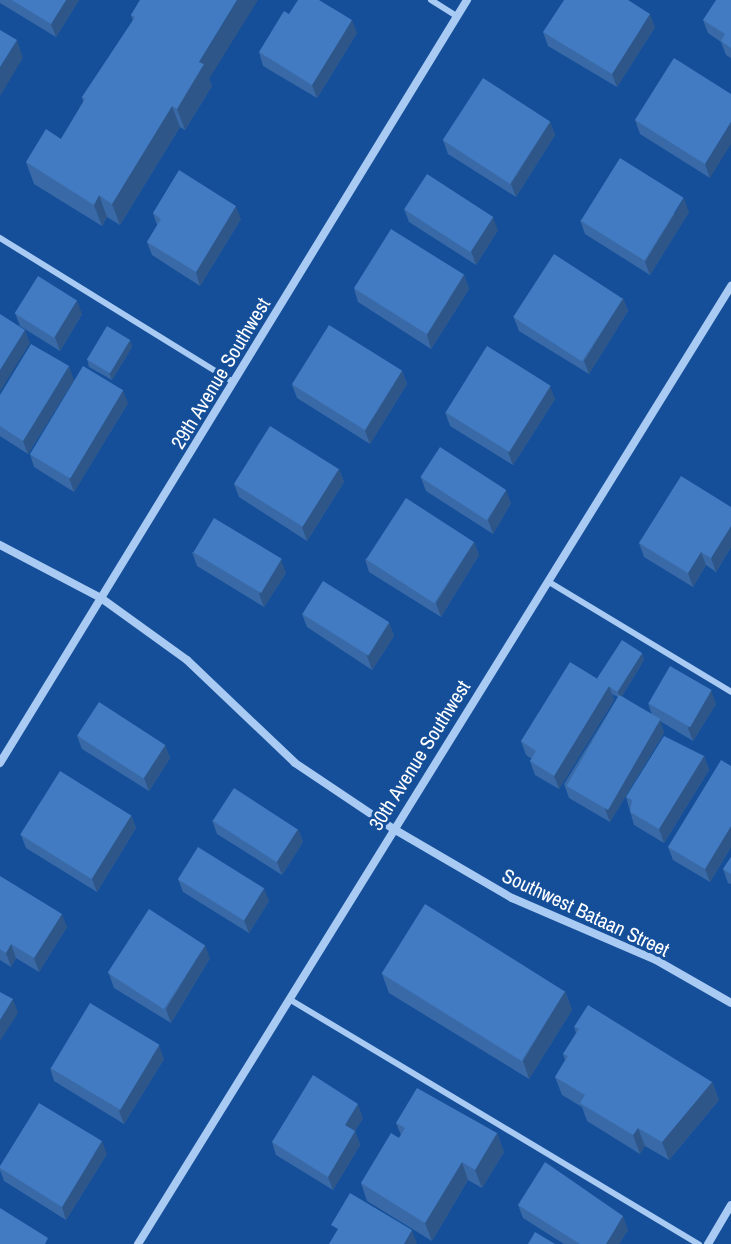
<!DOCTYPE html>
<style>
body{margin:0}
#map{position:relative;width:731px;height:1244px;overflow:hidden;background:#154f99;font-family:"Archivo Narrow",sans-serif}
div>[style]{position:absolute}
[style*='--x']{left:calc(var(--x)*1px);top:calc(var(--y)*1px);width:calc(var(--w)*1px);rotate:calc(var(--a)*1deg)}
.lane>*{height:6px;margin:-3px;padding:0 3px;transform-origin:3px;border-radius:3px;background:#a8caf3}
.street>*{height:8px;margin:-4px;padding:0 4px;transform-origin:4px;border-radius:4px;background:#a8caf3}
.wall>*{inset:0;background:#396aa7}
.shaded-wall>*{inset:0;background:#2e5688}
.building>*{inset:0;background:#427bc2;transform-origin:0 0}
span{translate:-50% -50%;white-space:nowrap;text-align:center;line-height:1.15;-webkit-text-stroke:6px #154f99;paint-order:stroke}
.street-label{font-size:20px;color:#fff}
</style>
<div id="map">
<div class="lane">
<div style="--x:431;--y:0;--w:31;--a:32"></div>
<div style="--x:0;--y:238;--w:274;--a:31.7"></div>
<div style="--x:549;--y:582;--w:213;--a:31.1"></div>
<div style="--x:289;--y:999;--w:478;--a:30.9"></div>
</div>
<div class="street">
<div style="--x:0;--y:545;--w:114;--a:27.7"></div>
<div style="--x:101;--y:598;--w:106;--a:35.8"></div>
<div style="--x:187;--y:660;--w:149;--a:43.6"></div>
<div style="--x:295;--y:763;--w:117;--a:33.8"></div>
<div style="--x:392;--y:828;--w:139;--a:30.3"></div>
<div style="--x:512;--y:898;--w:157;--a:23.3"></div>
<div style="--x:656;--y:960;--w:86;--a:29.8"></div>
<div style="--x:0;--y:763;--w:895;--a:-58.53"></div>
<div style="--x:138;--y:1244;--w:1127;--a:-58.24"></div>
<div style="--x:708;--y:1244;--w:45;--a:-59.5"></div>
</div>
<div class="wall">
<div style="clip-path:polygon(0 0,79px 0,56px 37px,0 3px)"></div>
<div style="clip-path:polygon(140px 0,209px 79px,212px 86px,185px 130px,180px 127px,120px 225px,107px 217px,102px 226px,34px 184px,26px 162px,61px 139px,83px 102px,82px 97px,133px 21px,131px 15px)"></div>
<div style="clip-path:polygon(731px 0,731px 58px,726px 55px,721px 42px,708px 33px,703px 20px)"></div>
<div style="clip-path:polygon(289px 14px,357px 33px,317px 98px,263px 66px,259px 52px)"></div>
<div style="clip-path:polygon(655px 27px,617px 87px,548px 46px,543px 32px)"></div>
<div style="clip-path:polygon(674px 58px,710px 178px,640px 134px,635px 120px)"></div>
<div style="clip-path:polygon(550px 122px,555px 135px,516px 197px,448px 154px,443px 140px)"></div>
<div style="clip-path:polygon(404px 209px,498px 230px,476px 265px,409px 222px)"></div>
<div style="clip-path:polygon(689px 212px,650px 275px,585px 234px,580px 220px)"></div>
<div style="clip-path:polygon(153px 213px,241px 219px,200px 286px,152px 255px,147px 242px,157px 225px)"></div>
<div style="clip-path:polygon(464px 275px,469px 289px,431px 349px,358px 302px,354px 289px)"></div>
<div style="clip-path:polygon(623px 298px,628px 311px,589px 374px,519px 331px,514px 318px)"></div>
<div style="clip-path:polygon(15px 313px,82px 314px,60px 351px,20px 326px)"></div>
<div style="clip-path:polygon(130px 340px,132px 347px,112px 380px,89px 367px,87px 359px)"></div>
<div style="clip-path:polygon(402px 371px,407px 384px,370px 444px,297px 398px,292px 385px)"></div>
<div style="clip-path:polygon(74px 380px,28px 454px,0 436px,0 395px)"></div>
<div style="clip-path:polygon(555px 399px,513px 465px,450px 426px,445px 412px)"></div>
<div style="clip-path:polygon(128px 403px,74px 492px,34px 467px,30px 454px)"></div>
<div style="clip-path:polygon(339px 469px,344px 482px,307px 541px,239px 497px,234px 484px)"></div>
<div style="clip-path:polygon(421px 478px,511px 503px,493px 534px,426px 491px)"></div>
<div style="clip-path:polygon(731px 507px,731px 547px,716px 572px,706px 565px,693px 587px,644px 557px,639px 543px)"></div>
<div style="clip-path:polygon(474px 542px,479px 555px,441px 617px,369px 572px,365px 559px)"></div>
<div style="clip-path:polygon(192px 552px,286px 573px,264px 607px,197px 566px)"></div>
<div style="clip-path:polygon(302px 614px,389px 623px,394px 636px,372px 670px,307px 627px)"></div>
<div style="clip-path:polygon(642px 653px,644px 660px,622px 696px,652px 715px,648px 703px,716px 704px,693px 741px,660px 721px,664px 733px,610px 822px,569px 798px,564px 784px,618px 697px,612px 694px,614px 700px,559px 789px,535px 775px,530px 761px,532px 759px,526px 755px,521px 741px,598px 679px)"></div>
<div style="clip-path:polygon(77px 736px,165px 745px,170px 758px,149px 791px,82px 749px)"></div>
<div style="clip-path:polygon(704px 756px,709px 770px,664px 843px,634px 825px,626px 797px)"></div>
<div style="clip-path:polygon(731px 766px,731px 847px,710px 882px,673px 860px,668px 847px)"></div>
<div style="clip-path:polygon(131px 815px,136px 828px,97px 892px,26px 848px,21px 835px)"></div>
<div style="clip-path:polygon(212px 820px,298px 829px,303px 842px,282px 875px,217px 834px)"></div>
<div style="clip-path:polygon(731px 857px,731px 884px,728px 883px,723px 869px)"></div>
<div style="clip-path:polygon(0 876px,67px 927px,39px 972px,16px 958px,11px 967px,0 960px)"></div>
<div style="clip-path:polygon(178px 879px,269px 901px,249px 933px,183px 892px)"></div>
<div style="clip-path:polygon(210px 958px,171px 1023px,114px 988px,109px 974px)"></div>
<div style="clip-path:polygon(382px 974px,565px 991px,572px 1010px,529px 1079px,389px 993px)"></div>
<div style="clip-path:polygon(574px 1027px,712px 1082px,719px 1100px,669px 1160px,645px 1146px,640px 1154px,587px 1121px,582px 1107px,562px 1095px,555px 1077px,565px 1060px,563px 1054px,576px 1033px)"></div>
<div style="clip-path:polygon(164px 1059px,124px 1124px,54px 1081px,50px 1068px)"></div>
<div style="clip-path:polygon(363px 1118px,355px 1131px,360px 1145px,333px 1190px,276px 1155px,272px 1142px)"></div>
<div style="clip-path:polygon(396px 1123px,497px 1133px,504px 1152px,482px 1188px,468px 1180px,432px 1241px,367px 1201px,361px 1183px,401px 1135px)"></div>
<div style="clip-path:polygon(107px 1154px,66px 1220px,4px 1181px,0 1170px,0 1166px)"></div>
<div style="clip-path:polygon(518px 1205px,628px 1230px,619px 1244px,564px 1244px,523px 1218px)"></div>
</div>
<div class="shaded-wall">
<div style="clip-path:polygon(66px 0,79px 0,56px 37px,51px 24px)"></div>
<div style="clip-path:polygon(237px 0,258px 0,209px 79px,212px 86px,185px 130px,177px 109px,199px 62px)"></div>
<div style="clip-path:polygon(650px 14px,655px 27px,617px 87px,612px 74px)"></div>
<div style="clip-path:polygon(352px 20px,357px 33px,317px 98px,312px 85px)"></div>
<div style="clip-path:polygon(17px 40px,23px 58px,0 96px,0 67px)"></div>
<div style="clip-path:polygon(172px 106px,180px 127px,120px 225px,112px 204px)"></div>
<div style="clip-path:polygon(550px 122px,555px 135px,516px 197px,511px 184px)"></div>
<div style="clip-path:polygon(731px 122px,731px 144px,710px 178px,705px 164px)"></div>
<div style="clip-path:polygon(99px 195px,107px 217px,102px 226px,94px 205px)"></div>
<div style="clip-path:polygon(684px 198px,689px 212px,650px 275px,645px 262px)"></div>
<div style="clip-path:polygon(236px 206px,241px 219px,200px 286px,196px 272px)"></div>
<div style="clip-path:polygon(493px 217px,498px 230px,476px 265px,471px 251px)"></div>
<div style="clip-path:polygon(464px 275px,469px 289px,431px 349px,427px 335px)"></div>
<div style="clip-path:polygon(623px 298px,628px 311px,589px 374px,584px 361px)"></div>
<div style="clip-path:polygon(77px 300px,82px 314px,60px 351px,55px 337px)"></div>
<div style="clip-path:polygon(25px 330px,30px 343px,0 392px,0 370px)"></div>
<div style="clip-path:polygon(130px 340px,132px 347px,112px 380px,109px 373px)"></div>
<div style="clip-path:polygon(69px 366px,74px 380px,28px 454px,23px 441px)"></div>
<div style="clip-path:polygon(402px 371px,407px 384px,370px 444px,365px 431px)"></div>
<div style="clip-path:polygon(550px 386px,555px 399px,513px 465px,508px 452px)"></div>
<div style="clip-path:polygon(123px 390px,128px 403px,74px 492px,69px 478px)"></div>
<div style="clip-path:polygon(339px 469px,344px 482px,307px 541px,302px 527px)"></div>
<div style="clip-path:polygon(506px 490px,511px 503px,493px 534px,488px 520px)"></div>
<div style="clip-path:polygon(731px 526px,731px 547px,716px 572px,711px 558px)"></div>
<div style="clip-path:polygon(474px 542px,479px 555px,441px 617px,436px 603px)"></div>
<div style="clip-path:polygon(701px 552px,706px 565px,693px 587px,688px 573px)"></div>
<div style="clip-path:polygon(281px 559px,286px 573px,264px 607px,259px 594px)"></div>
<div style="clip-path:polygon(389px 623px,394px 636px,372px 670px,367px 656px)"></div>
<div style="clip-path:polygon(642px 653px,644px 660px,620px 699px,618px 692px)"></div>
<div style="clip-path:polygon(609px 686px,614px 700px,559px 789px,554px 776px)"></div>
<div style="clip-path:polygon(711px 690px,716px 704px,693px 741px,688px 728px)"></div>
<div style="clip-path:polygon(660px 719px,664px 733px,610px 822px,605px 809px)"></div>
<div style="clip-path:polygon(165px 745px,170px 758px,149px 791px,144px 778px)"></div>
<div style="clip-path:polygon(704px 756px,709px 770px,664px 843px,659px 829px)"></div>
<div style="clip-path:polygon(131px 815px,136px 828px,97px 892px,92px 879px)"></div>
<div style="clip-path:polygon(731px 826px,731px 847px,710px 882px,705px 869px)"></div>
<div style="clip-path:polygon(298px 829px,303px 842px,282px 875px,277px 862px)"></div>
<div style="clip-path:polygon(264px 888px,269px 901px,249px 933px,244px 920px)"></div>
<div style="clip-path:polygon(62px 914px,67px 927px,39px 972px,34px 958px)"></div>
<div style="clip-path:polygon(11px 944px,16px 958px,11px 967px,6px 953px)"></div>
<div style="clip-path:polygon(205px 945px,210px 958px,171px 1023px,166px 1009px)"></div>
<div style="clip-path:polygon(565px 991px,572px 1010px,529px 1079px,523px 1061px)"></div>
<div style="clip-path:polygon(13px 999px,18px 1013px,0 1041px,0 1020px)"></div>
<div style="clip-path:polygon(159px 1045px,164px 1059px,124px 1124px,119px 1111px)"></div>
<div style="clip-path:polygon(712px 1082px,719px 1100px,669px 1160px,662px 1142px)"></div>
<div style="clip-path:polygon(358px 1104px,363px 1118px,350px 1139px,345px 1125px)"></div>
<div style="clip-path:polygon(638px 1128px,645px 1146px,640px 1154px,633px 1135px)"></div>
<div style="clip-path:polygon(355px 1131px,360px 1145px,333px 1190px,328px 1177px)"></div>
<div style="clip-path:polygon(497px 1133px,504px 1152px,482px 1188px,475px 1170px)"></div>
<div style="clip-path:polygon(102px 1141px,107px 1154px,66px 1220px,62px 1207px)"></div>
<div style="clip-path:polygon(462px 1162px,468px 1180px,432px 1241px,425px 1223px)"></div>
<div style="clip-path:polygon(623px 1216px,628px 1230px,619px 1244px,606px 1244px)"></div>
<div style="clip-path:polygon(412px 1230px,417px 1244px,404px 1244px)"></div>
</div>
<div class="building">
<div style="clip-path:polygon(12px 0,66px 0,51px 24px)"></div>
<div style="clip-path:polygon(140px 0,237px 0,199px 62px,204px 64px,177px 109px,172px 106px,112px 204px,99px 195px,94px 205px,26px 162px,46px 129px,61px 139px,85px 99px,82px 97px,135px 17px,131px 15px)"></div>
<div style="clip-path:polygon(298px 0,319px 0,352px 20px,312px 85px,259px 52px,284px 11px,289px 14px)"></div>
<div style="clip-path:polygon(564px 0,628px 0,650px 14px,612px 74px,543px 32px)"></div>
<div style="clip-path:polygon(716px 0,731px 0,731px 48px,721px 41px,725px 34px,703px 20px)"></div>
<div style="clip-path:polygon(0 30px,17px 40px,0 67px)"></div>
<div style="clip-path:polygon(674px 58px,731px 94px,731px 122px,705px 164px,635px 120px)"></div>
<div style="left:483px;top:78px;width:80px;height:74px;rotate:33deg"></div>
<div style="left:620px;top:158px;width:75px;height:74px;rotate:32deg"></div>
<div style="clip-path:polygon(179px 170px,236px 206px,196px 272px,147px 242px,161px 219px,153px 213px)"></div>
<div style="left:427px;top:174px;width:79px;height:42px;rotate:33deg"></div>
<div style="left:391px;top:229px;width:86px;height:70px;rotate:32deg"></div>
<div style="left:554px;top:254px;width:82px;height:75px;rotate:33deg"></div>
<div style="left:38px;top:276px;width:46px;height:44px;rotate:32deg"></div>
<div style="clip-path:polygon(0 314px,25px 330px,0 370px)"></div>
<div style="left:329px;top:325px;width:86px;height:70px;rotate:32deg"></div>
<div style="left:107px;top:326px;width:27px;height:39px;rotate:31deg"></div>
<div style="clip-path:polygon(31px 344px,69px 366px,23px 441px,0 426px,0 395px)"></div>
<div style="left:487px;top:346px;width:75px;height:78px;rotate:32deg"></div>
<div style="left:83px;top:366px;width:47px;height:103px;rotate:31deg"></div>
<div style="left:270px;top:426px;width:81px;height:68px;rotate:32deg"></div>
<div style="left:440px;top:447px;width:79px;height:36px;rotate:33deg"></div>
<div style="clip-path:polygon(681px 476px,731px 507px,731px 526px,711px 558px,701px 552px,688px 573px,639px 543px)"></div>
<div style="left:406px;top:498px;width:81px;height:73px;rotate:33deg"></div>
<div style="left:214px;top:518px;width:79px;height:40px;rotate:31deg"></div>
<div style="left:323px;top:581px;width:78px;height:39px;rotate:32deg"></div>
<div style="left:622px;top:640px;width:24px;height:46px;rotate:33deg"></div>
<div style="clip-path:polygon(570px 662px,609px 686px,554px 776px,530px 761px,536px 751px,521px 741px)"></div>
<div style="left:670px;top:666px;width:48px;height:43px;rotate:30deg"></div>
<div style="left:619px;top:695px;width:48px;height:105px;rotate:30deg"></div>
<div style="left:99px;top:702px;width:79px;height:40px;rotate:33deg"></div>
<div style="clip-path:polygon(664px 736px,704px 756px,659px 829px,630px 812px,632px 800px,626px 797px)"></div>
<div style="clip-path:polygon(721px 760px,731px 766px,731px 826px,705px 869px,668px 847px)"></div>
<div style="left:60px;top:771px;width:84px;height:75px;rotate:32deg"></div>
<div style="left:234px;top:788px;width:76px;height:39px;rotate:33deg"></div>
<div style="left:198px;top:847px;width:78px;height:38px;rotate:32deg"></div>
<div style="clip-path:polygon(731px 857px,731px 874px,723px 869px)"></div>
<div style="clip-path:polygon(0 876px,62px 914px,34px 958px,11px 944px,6px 953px,0 949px)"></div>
<div style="left:425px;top:904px;width:165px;height:82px;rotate:32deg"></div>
<div style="left:149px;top:909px;width:67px;height:76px;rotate:33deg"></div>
<div style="clip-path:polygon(0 992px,13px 999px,0 1020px)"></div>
<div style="left:90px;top:1003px;width:81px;height:76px;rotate:31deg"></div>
<div style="clip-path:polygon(588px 1005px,712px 1082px,662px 1142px,638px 1128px,633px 1135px,580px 1103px,585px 1095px,555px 1077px,568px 1056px,563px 1054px,579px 1029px,574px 1027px)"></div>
<div style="clip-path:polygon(313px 1075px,358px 1104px,345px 1125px,355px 1131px,328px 1177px,272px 1142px)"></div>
<div style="clip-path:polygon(417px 1088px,497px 1133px,475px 1170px,462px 1162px,425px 1223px,361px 1183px,391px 1133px,399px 1138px,405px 1128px,396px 1123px)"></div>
<div style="clip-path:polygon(39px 1103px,102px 1141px,62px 1207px,0 1168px,0 1166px)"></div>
<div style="clip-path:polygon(545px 1162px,623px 1216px,606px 1244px,580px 1244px,518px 1205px)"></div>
<div style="clip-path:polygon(350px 1193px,412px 1230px,404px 1244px,329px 1244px,338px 1229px,331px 1225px)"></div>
<div style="clip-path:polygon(0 1208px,48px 1238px,45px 1244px,0 1244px)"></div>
<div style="clip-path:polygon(535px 1232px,555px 1244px,528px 1244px)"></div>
</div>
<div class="street-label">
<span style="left:220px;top:373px;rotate:-59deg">29th Avenue Southwest</span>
<span style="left:419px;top:755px;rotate:-58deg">30th Avenue Southwest</span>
<span style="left:586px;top:912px;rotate:25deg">Southwest Bataan Street</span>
</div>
</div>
